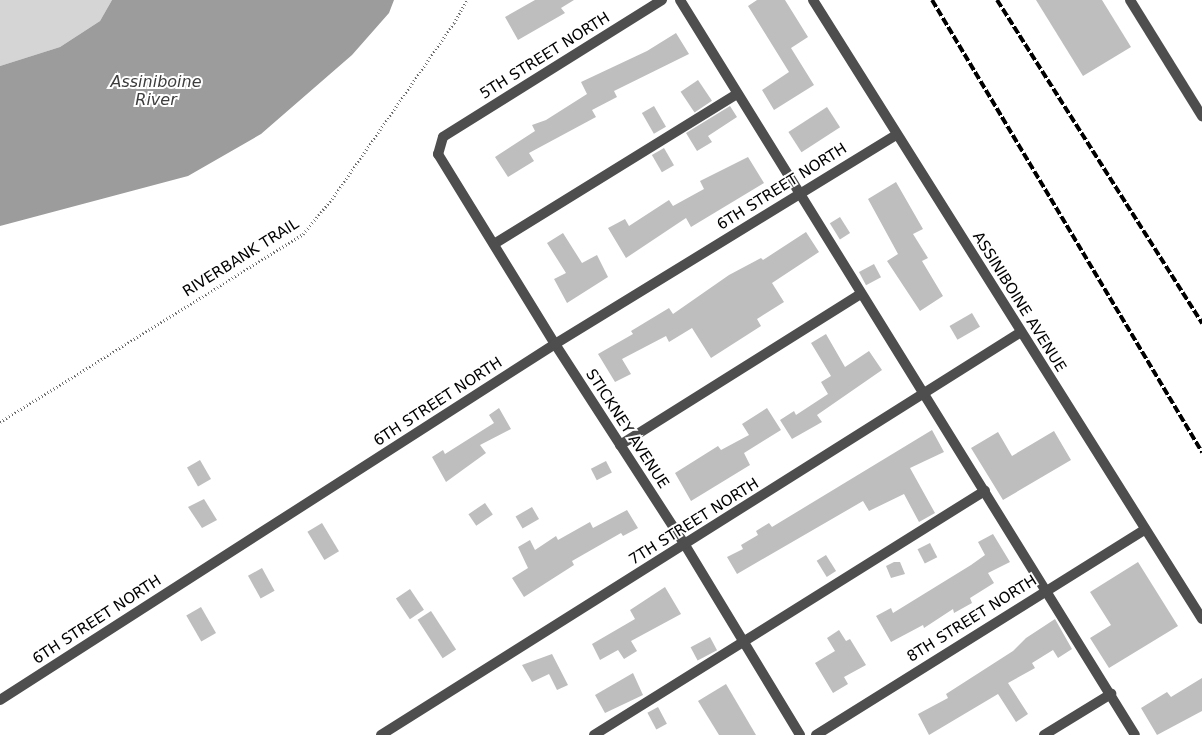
<!DOCTYPE html>
<style>
body{margin:0}
#map{position:relative;width:1202px;height:735px;overflow:hidden;background:#fff;font-family:"DejaVu Sans",sans-serif}
div>[style]{position:absolute}
[style*='--x']{left:calc(var(--x)*1px);top:calc(var(--y)*1px);width:calc(var(--w)*1px);rotate:calc(var(--a)*1deg)}
.green>*{inset:0;background:#d5d5d5}
.water>*{inset:0;background:#9c9c9c}
.building>*{inset:0;background:#bebebe;transform-origin:0 0}
.path>*{height:3px;margin-top:-1.5px;transform-origin:0;background:repeating-linear-gradient(90deg,#707070 0 1px,transparent 0 3.5px)}
.service>*{height:10px;margin:-5px;padding:0 5px;transform-origin:5px;border-radius:5px;background:#4e4e4e}
.minor>*{height:10px;margin:-5px;padding:0 5px;transform-origin:5px;border-radius:5px;background:#4e4e4e}
.rail>*{height:4px;margin-top:-2px;transform-origin:0;background:repeating-linear-gradient(90deg,#000 0 8px,transparent 0 10.5px)}
span{translate:-50% -50%;white-space:nowrap;text-align:center;line-height:1.15;-webkit-text-stroke:4px #fff;paint-order:stroke}
.street-label{font-size:15px;color:#000}
.water-label{font-size:16px;color:#3d3d3d;font-style:italic}
</style>
<div id="map">
<div class="green">
<div style="clip-path:polygon(0 0,112px 0,100px 21px,60px 47px,0 66px)"></div>
</div>
<div class="water">
<div style="clip-path:polygon(112px 0,394px 0,389px 13px,352px 55px,261px 134px,188px 176px,0 226px,0 66px,60px 47px,100px 21px)"></div>
</div>
<div class="building">
<div style="clip-path:polygon(535px 0,574px 0,561px 8px,565px 13px,518px 40px,505px 17px)"></div>
<div style="clip-path:polygon(757px 0,785px 0,808px 37px,791px 48px,814px 85px,774px 110px,762px 90px,789px 72px,748px 6px)"></div>
<div style="clip-path:polygon(1036px 0,1102px 0,1131px 47px,1083px 76px)"></div>
<div style="clip-path:polygon(676px 33px,689px 54px,614px 91px,617px 97px,592px 110px,596px 117px,529px 153px,534px 161px,508px 177px,495px 157px,535px 131px,532px 125px,546px 120px,587px 94px,581px 82px,647px 51px)"></div>
<div style="left:698px;top:80px;width:25px;height:21px;rotate:56deg"></div>
<div style="left:654px;top:106px;width:24px;height:14px;rotate:60deg"></div>
<div style="clip-path:polygon(730px 106px,737px 117px,708px 136px,712px 142px,697px 151px,686px 133px)"></div>
<div style="left:827px;top:107px;width:24px;height:46px;rotate:57deg"></div>
<div style="left:664px;top:148px;width:20px;height:14px;rotate:60deg"></div>
<div style="clip-path:polygon(748px 157px,764px 183px,691px 227px,686px 218px,626px 258px,608px 228px,625px 219px,629px 226px,669px 200px,673px 206px,704px 189px,700px 181px)"></div>
<div style="clip-path:polygon(896px 182px,923px 229px,913px 234px,928px 258px,922px 261px,943px 296px,920px 311px,887px 261px,898px 254px,868px 199px)"></div>
<div style="left:840px;top:217px;width:19px;height:12px;rotate:58deg"></div>
<div style="clip-path:polygon(806px 232px,819px 252px,772px 283px,784px 302px,757px 319px,761px 326px,711px 358px,692px 328px,669px 342px,666px 336px,622px 359px,631px 374px,615px 382px,598px 354px,633px 334px,631px 331px,669px 308px,673px 314px,729px 275px,761px 258px,763px 260px)"></div>
<div style="clip-path:polygon(563px 233px,582px 263px,597px 255px,608px 277px,567px 303px,554px 279px,566px 273px,547px 243px)"></div>
<div style="left:874px;top:264px;width:15px;height:17px;rotate:62deg"></div>
<div style="left:972px;top:313px;width:16px;height:26px;rotate:60deg"></div>
<div style="clip-path:polygon(826px 334px,845px 367px,869px 351px,882px 370px,817px 415px,822px 422px,792px 439px,780px 420px,794px 411px,796px 415px,828px 394px,821px 382px,831px 376px,811px 343px)"></div>
<div style="clip-path:polygon(499px 408px,511px 429px,480px 445px,486px 453px,446px 482px,432px 457px,443px 450px,445px 454px,494px 423px,489px 415px)"></div>
<div style="clip-path:polygon(767px 408px,781px 430px,744px 453px,750px 465px,691px 501px,675px 473px,718px 446px,721px 450px,749px 435px,742px 424px)"></div>
<div style="clip-path:polygon(932px 430px,944px 452px,910px 468px,935px 513px,919px 522px,904px 494px,869px 511px,863px 501px,737px 574px,727px 557px,743px 549px,741px 545px,758px 535px,756px 531px,769px 523px,772px 527px)"></div>
<div style="clip-path:polygon(1054px 431px,1071px 460px,1003px 500px,971px 448px,998px 432px,1012px 456px)"></div>
<div style="left:200px;top:460px;width:22px;height:15px;rotate:60deg"></div>
<div style="left:606px;top:461px;width:13px;height:17px;rotate:63deg"></div>
<div style="clip-path:polygon(204px 499px,217px 520px,202px 528px,188px 507px)"></div>
<div style="left:485px;top:503px;width:14px;height:20px;rotate:56deg"></div>
<div style="left:532px;top:507px;width:14px;height:19px;rotate:60deg"></div>
<div style="clip-path:polygon(627px 510px,638px 528px,623px 536px,621px 533px,572px 561px,574px 565px,524px 597px,512px 578px,528px 568px,518px 547px,530px 540px,535px 550px,556px 536px,558px 540px,590px 522px,593px 528px)"></div>
<div style="left:322px;top:523px;width:33px;height:17px;rotate:59deg"></div>
<div style="clip-path:polygon(993px 534px,1010px 562px,988px 573px,994px 583px,970px 598px,972px 603px,954px 613px,953px 609px,924px 628px,923px 625px,891px 642px,876px 616px,891px 608px,893px 613px,971px 565px,985px 555px,978px 542px)"></div>
<div style="left:930px;top:543px;width:16px;height:14px;rotate:63deg"></div>
<div style="left:826px;top:555px;width:19px;height:11px;rotate:58deg"></div>
<div style="clip-path:polygon(894px 562px,900px 562px,905px 574px,891px 578px,886px 566px)"></div>
<div style="clip-path:polygon(1138px 562px,1178px 626px,1109px 668px,1090px 638px,1111px 625px,1090px 592px)"></div>
<div style="left:262px;top:568px;width:26px;height:16px;rotate:61deg"></div>
<div style="clip-path:polygon(665px 587px,681px 614px,631px 641px,637px 651px,624px 659px,618px 650px,600px 660px,592px 644px,635px 619px,630px 610px)"></div>
<div style="left:410px;top:589px;width:25px;height:17px;rotate:56deg"></div>
<div style="left:201px;top:607px;width:30px;height:17px;rotate:60deg"></div>
<div style="left:431px;top:611px;width:46px;height:16px;rotate:57deg"></div>
<div style="clip-path:polygon(1055px 619px,1072px 649px,1058px 658px,1053px 650px,1032px 663px,1035px 668px,1008px 683px,1028px 714px,1016px 722px,998px 694px,929px 735px,918px 714px,948px 698px,946px 694px,1013px 651px,1026px 638px)"></div>
<div style="clip-path:polygon(839px 630px,846px 641px,850px 639px,866px 665px,844px 677px,848px 684px,833px 693px,815px 663px,835px 651px,827px 638px)"></div>
<div style="left:710px;top:637px;width:15px;height:22px;rotate:62deg"></div>
<div style="clip-path:polygon(552px 654px,568px 685px,557px 690px,549px 674px,532px 682px,522px 665px)"></div>
<div style="clip-path:polygon(633px 673px,643px 695px,605px 713px,595px 695px)"></div>
<div style="clip-path:polygon(1202px 678px,1202px 711px,1157px 735px,1141px 708px,1167px 692px,1171px 697px)"></div>
<div style="clip-path:polygon(726px 684px,756px 735px,719px 735px,698px 701px)"></div>
<div style="left:658px;top:707px;width:19px;height:12px;rotate:62deg"></div>
</div>
<div class="path">
<div style="--x:0;--y:422;--w:357;--a:-31.8"></div>
<div style="--x:303;--y:234;--w:45;--a:-50.4"></div>
<div style="--x:332;--y:199;--w:214;--a:-55.3"></div>
<div style="--x:454;--y:23;--w:26;--a:-61"></div>
</div>
<div class="service">
<div style="--x:680;--y:0;--w:864;--a:58.24"></div>
<div style="--x:494;--y:244;--w:286;--a:-31.7"></div>
<div style="--x:620;--y:445;--w:284;--a:-32.1"></div>
<div style="--x:594;--y:735;--w:461;--a:-32"></div>
<div style="--x:1044;--y:735;--w:79;--a:-31.5"></div>
</div>
<div class="minor">
<div style="--x:662;--y:0;--w:258;--a:148"></div>
<div style="--x:443;--y:137;--w:18;--a:106"></div>
<div style="--x:438;--y:154;--w:223;--a:58.4"></div>
<div style="--x:555;--y:344;--w:239;--a:57.1"></div>
<div style="--x:685;--y:545;--w:222;--a:58.8"></div>
<div style="--x:813;--y:0;--w:731;--a:57.85"></div>
<div style="--x:1130;--y:0;--w:137;--a:58.2"></div>
<div style="--x:0;--y:700;--w:659;--a:-32.68"></div>
<div style="--x:555;--y:344;--w:400;--a:-31.5"></div>
<div style="--x:381;--y:735;--w:756;--a:-32.2"></div>
<div style="--x:816;--y:735;--w:387;--a:-32"></div>
</div>
<div class="rail">
<div style="--x:932;--y:0;--w:527;--a:59.15"></div>
<div style="--x:997;--y:0;--w:383;--a:57.6"></div>
</div>
<div class="street-label">
<span style="left:545px;top:56px;rotate:-32deg">5TH STREET NORTH</span>
<span style="left:782px;top:187px;rotate:-32deg">6TH STREET NORTH</span>
<span style="left:241px;top:258px;rotate:-32deg">RIVERBANK TRAIL</span>
<span style="left:1019px;top:302px;rotate:58deg">ASSINIBOINE AVENUE</span>
<span style="left:438px;top:402px;rotate:-33deg">6TH STREET NORTH</span>
<span style="left:627px;top:429px;rotate:57deg">STICKNEY AVENUE</span>
<span style="left:694px;top:522px;rotate:-32deg">7TH STREET NORTH</span>
<span style="left:972px;top:619px;rotate:-32deg">8TH STREET NORTH</span>
<span style="left:97px;top:620px;rotate:-33deg">6TH STREET NORTH</span>
</div>
<div class="water-label">
<span style="left:156px;top:91px">Assiniboine<br>River</span>
</div>
</div>
